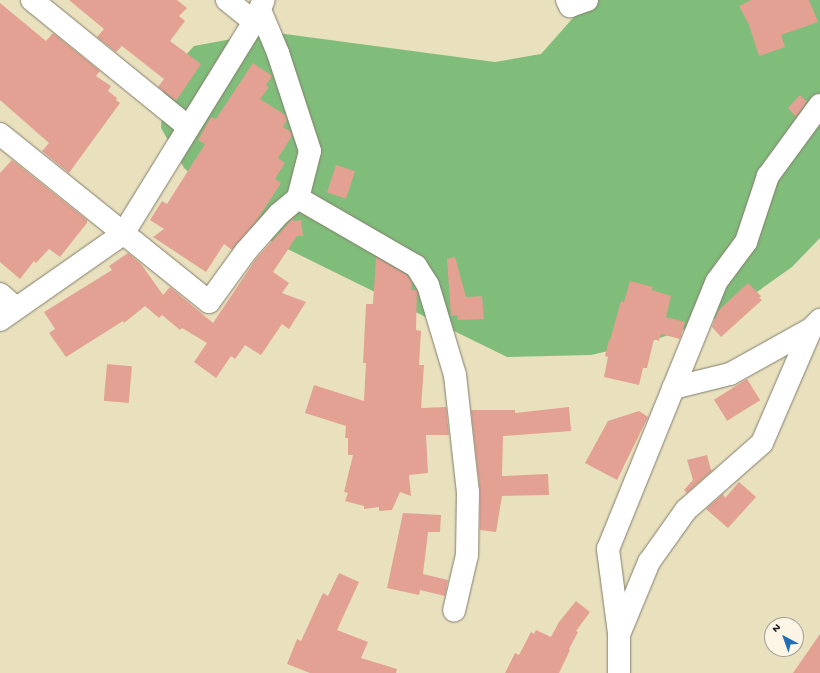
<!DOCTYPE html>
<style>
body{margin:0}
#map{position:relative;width:820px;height:673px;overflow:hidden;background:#e9e1be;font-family:"Gochi Hand",sans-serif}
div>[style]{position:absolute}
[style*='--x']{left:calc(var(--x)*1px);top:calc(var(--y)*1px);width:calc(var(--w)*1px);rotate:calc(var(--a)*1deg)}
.forest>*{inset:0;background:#80bc7a}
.building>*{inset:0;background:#e2a193;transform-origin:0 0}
.roads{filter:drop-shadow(0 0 1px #827e6d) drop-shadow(0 0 1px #827e6d)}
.minor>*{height:22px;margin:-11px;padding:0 11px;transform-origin:11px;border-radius:11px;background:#fff}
span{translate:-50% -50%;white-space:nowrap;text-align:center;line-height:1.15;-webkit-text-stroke:3.5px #fcf5e5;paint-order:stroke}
.north{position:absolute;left:764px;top:617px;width:40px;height:40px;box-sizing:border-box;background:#fcf5e5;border:1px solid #a29e95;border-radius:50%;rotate:319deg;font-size:11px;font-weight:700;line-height:16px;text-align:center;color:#1c1c1c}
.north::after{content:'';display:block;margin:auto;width:14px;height:18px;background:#1f6fb2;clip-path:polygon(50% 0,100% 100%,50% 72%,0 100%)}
</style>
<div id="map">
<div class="forest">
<div style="clip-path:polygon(589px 0,820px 0,820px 238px,792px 267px,723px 316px,651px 341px,591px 355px,507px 357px,259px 235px,184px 168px,161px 128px,164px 79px,194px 46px,270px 32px,495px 62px,541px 54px)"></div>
</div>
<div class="building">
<div style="clip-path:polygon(69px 0,177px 0,187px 8px,179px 16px,185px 21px,170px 41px,201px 64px,176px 101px,158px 87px,164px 79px,122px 46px,116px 52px,97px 37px,104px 29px)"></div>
<div style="clip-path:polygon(751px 0,809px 0,818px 22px,781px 35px,785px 47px,759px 56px,749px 25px,739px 6px)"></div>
<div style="clip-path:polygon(0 3px,46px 41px,53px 33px,100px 71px,96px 76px,111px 86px,108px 91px,117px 98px,116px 100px,120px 103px,69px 173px,42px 151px,49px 143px,0 100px)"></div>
<div style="clip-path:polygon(253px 63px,272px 76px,266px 85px,269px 87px,260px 99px,285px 115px,287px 120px,283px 127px,291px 132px,292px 136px,278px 158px,285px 163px,275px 179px,281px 183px,255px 223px,232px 250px,224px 244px,206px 272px,153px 237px,164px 229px,150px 220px,162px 201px,167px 204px,205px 144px,198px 140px,211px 117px,216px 119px)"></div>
<div style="clip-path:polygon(800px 95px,807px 102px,796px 117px,788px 108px)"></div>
<div style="clip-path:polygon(12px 160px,87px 220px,87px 223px,60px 257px,49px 249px,36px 263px,34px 261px,20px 279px,0 262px,0 173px)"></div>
<div style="left:336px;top:165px;width:20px;height:29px;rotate:18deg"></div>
<div style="clip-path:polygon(293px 218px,294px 221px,301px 220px,303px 236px,297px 236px,273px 272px,289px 283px,282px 293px,306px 302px,289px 329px,282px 324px,261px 355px,245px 345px,235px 359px,231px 356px,216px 378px,194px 362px,207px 343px,182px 328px,180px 330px,162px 315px,159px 318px,145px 306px,124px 323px,123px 321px,66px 357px,49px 333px,55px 329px,44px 312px,112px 270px,109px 266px,128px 253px,141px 264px,163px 295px,170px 287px,213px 323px,256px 259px)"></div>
<div style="clip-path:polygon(376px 257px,407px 275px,412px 283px,411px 290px,417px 290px,416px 330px,421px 331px,419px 365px,424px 365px,421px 408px,446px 407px,449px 435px,426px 435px,428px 473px,409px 475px,411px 496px,400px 492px,392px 510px,379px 511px,379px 507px,364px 509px,364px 506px,345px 501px,348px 493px,344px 492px,353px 455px,348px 455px,348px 438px,345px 438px,346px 426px,305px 413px,314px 385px,364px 401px,366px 363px,363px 363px,366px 304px,373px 304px)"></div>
<div style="clip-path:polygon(455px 257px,466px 297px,482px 296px,484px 319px,458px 320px,457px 315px,451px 316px,447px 259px)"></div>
<div style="clip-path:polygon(630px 281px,653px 287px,652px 290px,671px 296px,666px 317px,685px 322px,680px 339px,661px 334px,659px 341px,654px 339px,647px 368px,643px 368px,639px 385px,604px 377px,608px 357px,605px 356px,609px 340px,610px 340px,621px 301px,624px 302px)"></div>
<div style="clip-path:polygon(748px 283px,761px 296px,759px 298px,762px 300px,721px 337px,712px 327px,718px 311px)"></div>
<div style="left:107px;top:364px;width:25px;height:37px;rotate:5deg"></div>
<div style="left:747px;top:379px;width:25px;height:39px;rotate:58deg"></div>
<div style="clip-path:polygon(569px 407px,571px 431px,503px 436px,502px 476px,548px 474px,549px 495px,502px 496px,496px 532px,480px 530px,480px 491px,471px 410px,515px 410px,515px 413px)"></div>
<div style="clip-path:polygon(639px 411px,648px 417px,617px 480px,585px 463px,608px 421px)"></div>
<div style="clip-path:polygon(707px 455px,711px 470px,714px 469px,687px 493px,684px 490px,693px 480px,687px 460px)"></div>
<div style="clip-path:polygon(739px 482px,756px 497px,728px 528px,706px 509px,723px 494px,725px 498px)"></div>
<div style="clip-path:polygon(403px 513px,441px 515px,440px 532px,428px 532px,423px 574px,448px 580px,445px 596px,420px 590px,419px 595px,387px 588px)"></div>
<div style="clip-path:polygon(339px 573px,359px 582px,337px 630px,368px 642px,361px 658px,397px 669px,396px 673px,310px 673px,287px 664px,297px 639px,301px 641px,323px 593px,328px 596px)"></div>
<div style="clip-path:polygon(576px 601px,590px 612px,576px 631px,578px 632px,569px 649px,570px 650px,559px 673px,505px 673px,515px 653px,519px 655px,531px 632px,534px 634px,536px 630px,551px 637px,559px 622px)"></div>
<div style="clip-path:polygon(820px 634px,820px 673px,793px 673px)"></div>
</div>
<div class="roads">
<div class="minor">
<div style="--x:32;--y:0;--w:201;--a:39.1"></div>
<div style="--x:227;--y:0;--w:35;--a:39"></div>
<div style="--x:567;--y:0;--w:7;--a:63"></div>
<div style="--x:570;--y:6;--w:18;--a:-19"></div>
<div style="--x:260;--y:10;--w:47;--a:67.3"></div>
<div style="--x:278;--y:53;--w:103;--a:71.9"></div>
<div style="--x:310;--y:151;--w:49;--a:104.3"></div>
<div style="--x:298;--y:198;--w:136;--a:30"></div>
<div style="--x:416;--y:266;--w:22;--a:58"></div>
<div style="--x:428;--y:285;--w:94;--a:73.3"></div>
<div style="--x:455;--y:375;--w:118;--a:83.7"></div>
<div style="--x:468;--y:492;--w:63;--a:90.9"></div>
<div style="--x:467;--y:555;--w:57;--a:103.1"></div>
<div style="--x:0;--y:134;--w:268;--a:38.8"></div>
<div style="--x:209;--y:302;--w:63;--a:-54"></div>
<div style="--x:246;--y:251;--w:50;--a:-48.3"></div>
<div style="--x:279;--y:214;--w:25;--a:-40"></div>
<div style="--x:0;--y:294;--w:21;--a:41"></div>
<div style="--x:0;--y:320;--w:150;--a:-35"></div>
<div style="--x:123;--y:234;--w:249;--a:-58.3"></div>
<div style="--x:254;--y:22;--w:24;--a:-66"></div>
<div style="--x:673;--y:388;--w:59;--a:-13.8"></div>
<div style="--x:730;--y:374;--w:93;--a:-29.1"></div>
<div style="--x:620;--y:632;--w:76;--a:-67.5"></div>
<div style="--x:649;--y:562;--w:64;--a:-54.6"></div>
<div style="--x:686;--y:510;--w:101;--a:-41.4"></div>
<div style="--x:762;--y:443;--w:124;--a:-66.7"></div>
<div style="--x:811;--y:329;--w:13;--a:-45"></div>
<div style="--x:619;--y:673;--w:40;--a:-90"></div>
<div style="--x:619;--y:633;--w:85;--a:-97.5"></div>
<div style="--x:608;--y:549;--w:289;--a:-67.9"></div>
<div style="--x:717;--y:281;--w:49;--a:-53.4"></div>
<div style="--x:746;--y:242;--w:70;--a:-71.6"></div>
<div style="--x:768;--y:176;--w:88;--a:-53.8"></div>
</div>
</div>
<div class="north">N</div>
</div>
